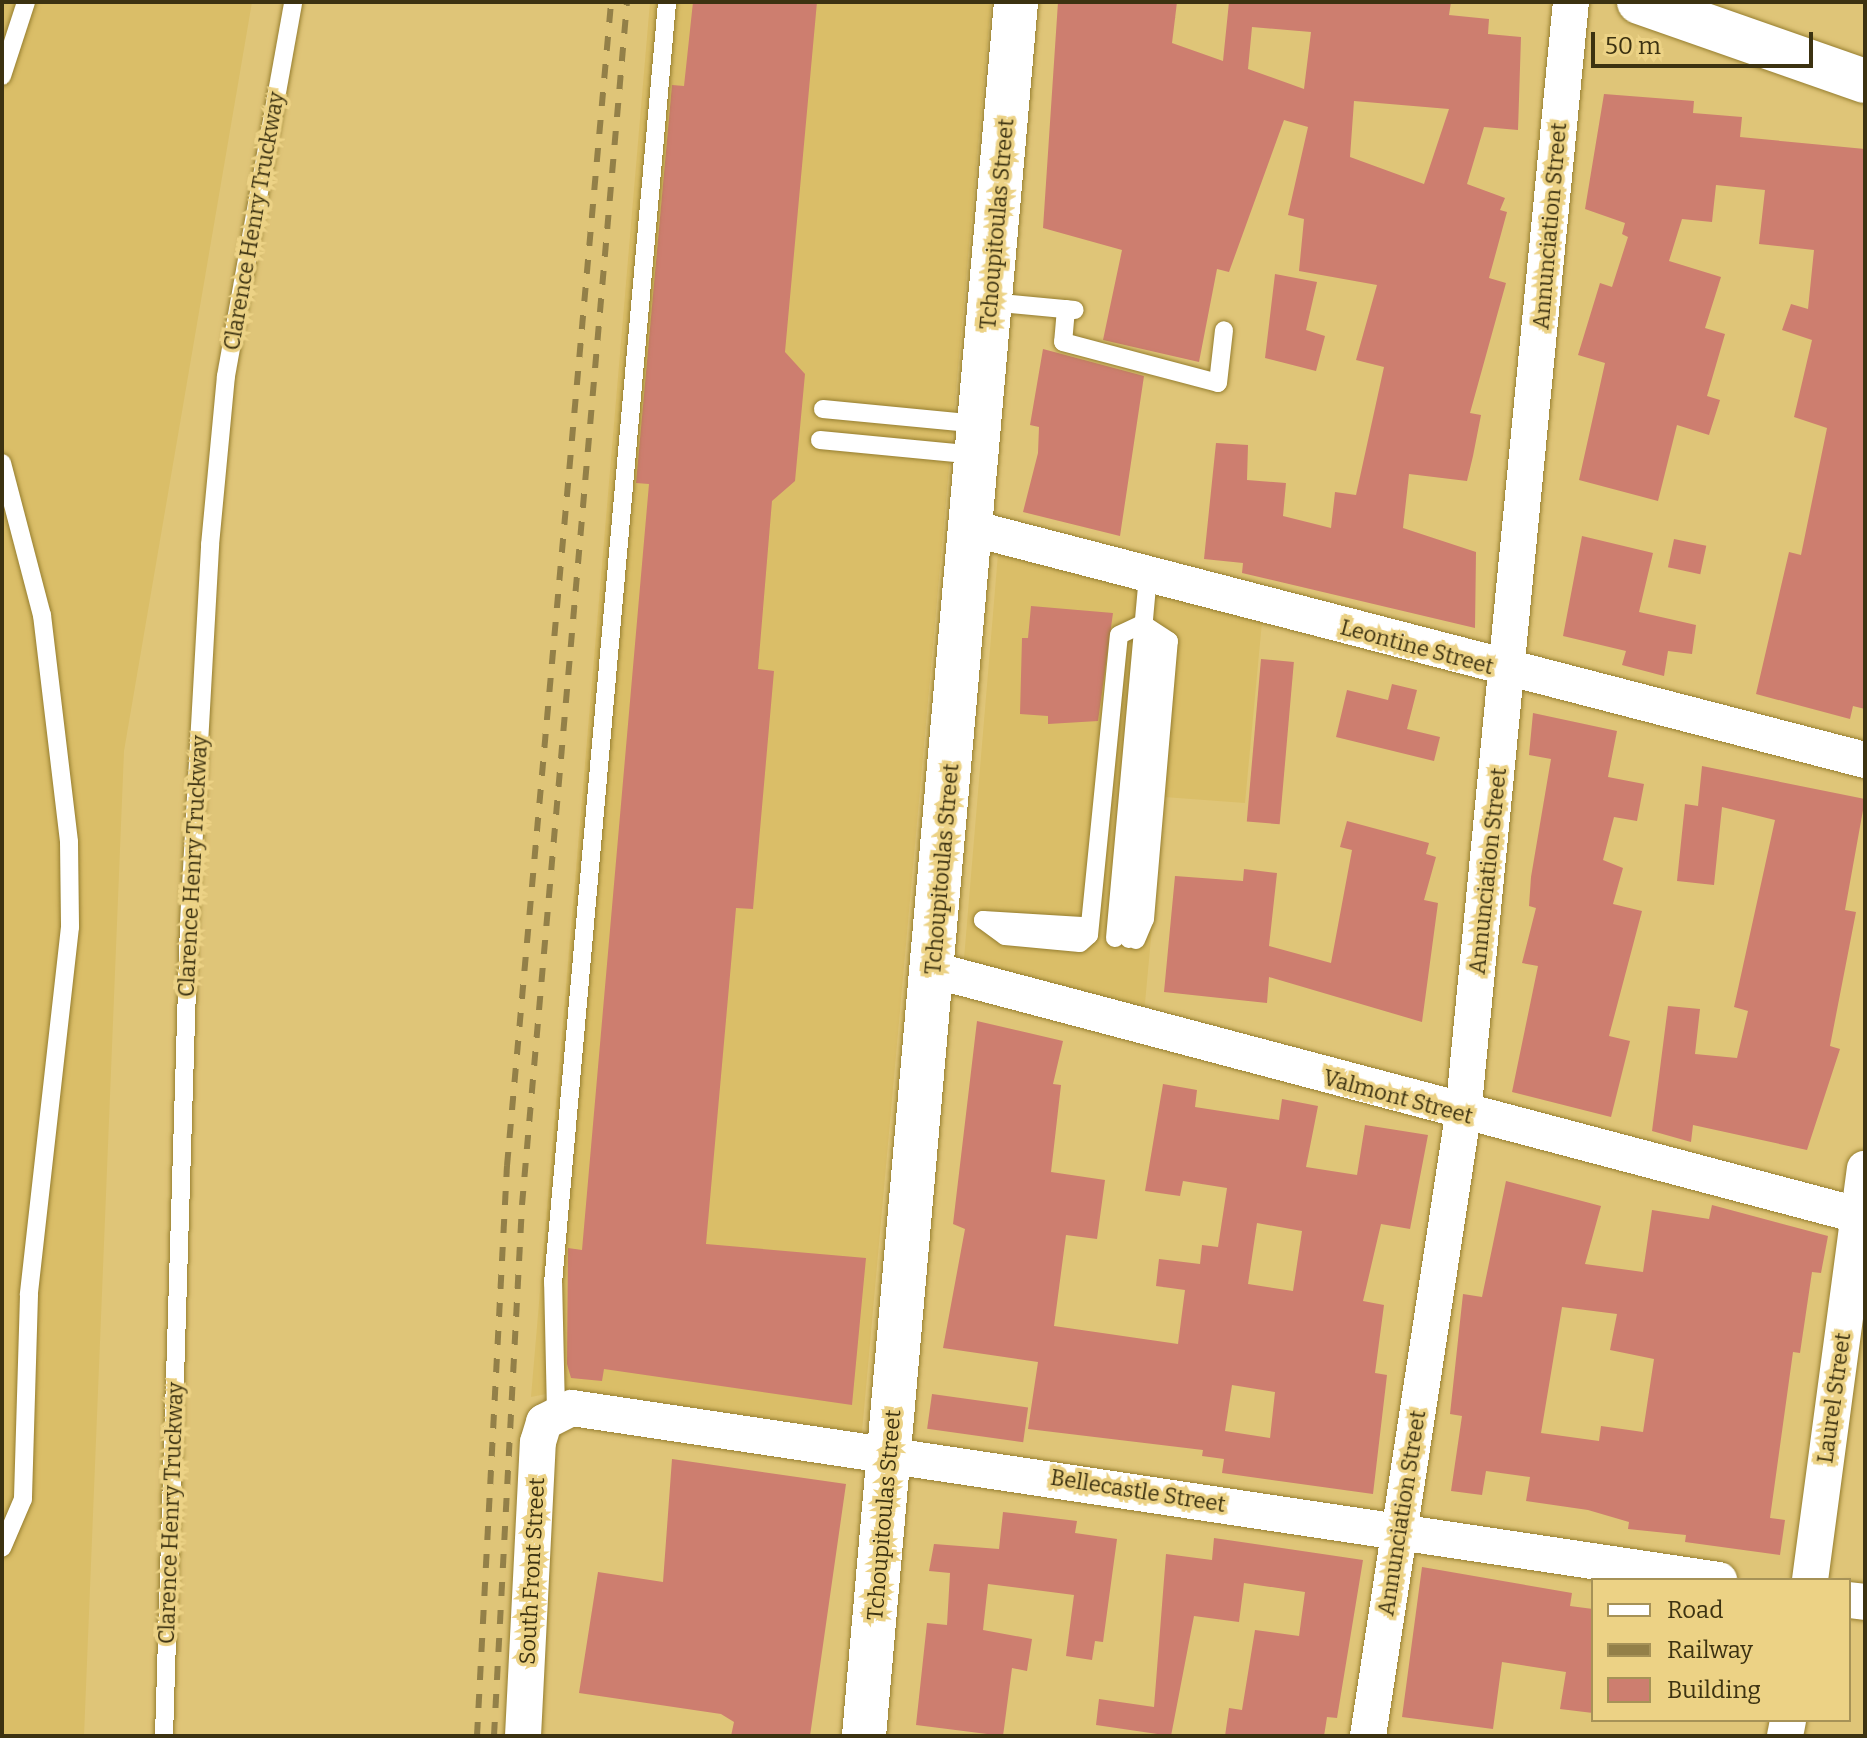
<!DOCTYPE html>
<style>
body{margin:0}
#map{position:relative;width:1867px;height:1738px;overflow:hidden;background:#dfc578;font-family:Bitter,serif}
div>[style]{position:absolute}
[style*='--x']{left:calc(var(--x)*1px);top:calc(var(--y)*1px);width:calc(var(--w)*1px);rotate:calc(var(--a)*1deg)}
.built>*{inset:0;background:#dabe68}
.building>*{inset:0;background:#cd7e6f;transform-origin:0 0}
.roads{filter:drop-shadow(0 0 2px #967e2f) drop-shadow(0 0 2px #967e2f)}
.service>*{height:18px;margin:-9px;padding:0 9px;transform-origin:9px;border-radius:9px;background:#fff}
.minor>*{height:36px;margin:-18px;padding:0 18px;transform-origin:18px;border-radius:18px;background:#fff}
.tertiary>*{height:44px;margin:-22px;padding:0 22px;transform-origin:22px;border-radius:22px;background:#fff}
.rail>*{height:6px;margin-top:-3px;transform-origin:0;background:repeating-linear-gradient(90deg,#938048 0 14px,transparent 0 28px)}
span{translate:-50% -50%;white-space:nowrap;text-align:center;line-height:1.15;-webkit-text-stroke:7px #ecd285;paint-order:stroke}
.street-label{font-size:22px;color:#3c3211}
.frame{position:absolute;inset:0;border:4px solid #3c3211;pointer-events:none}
.legend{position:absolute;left:1591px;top:1578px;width:260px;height:144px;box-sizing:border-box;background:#ecd285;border:2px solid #a69257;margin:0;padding:10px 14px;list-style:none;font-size:24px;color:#3c3211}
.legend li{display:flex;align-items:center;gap:16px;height:40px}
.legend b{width:40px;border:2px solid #a69257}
.scale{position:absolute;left:1591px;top:32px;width:222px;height:36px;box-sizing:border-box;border:4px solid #3c3211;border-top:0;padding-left:10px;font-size:24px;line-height:28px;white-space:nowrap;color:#3c3211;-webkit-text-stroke:6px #ecd285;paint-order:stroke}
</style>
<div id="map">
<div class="built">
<div style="clip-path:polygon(2px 2px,252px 2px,124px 751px,84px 1736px,2px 1736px)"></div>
<div style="clip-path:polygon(650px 2px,991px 2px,862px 1432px,572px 1389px,531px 1397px)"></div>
<div style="clip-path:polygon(998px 554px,1262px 622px,1245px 803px,1164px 797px,1144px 1014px,964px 959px)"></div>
</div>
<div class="building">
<div style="clip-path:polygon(693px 2px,817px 2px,785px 352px,805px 374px,795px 481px,772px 501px,758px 669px,774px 671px,753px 909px,736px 908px,706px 1244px,866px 1258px,852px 1405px,604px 1369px,602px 1381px,571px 1378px,567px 1364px,568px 1248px,582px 1250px,649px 484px,636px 483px,672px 85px,684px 86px)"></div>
<div style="clip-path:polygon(evenodd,1058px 2px,1177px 2px,1172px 43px,1223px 61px,1229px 2px,1451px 2px,1449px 15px,1489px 19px,1488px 34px,1521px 37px,1518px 130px,1484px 127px,1467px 184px,1505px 198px,1500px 210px,1507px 212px,1489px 278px,1506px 283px,1470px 413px,1481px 415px,1473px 456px,1467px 481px,1409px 474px,1403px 528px,1476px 552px,1475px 628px,1242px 573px,1243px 563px,1204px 559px,1216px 443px,1248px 445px,1247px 480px,1286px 483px,1283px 516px,1331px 528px,1335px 492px,1356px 495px,1384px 367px,1356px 360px,1377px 285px,1299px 271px,1304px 219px,1288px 215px,1308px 127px,1284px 120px,1229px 272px,1217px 269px,1199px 362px,1103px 340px,1122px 250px,1043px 228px,1058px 2px,1252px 27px,1311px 32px,1304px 89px,1248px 69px,1252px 27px,1058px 2px,1354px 101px,1449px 109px,1424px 184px,1350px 157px,1354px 101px)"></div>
<div style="clip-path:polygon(1604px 94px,1694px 101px,1693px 113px,1742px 117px,1740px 137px,1865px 149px,1865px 709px,1853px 706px,1850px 719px,1756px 694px,1789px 552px,1801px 555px,1827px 428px,1794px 417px,1812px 340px,1782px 330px,1791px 304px,1808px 309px,1814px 250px,1759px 244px,1765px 190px,1716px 185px,1712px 222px,1682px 219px,1669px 261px,1721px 277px,1705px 328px,1725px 334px,1707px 396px,1720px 400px,1709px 435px,1677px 425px,1658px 501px,1579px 480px,1605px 363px,1578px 355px,1600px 283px,1612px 287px,1628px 237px,1622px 234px,1625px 223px,1585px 209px)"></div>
<div style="clip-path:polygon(1275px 274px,1317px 282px,1306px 330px,1325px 336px,1316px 371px,1265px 358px)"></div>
<div style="clip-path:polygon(1043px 349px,1144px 376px,1120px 536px,1023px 512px,1038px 453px,1039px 427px,1030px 425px)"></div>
<div style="clip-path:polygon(1582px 536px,1653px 553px,1639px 612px,1696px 625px,1692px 654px,1668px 651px,1664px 676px,1622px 665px,1626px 651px,1563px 636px)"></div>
<div style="left:1674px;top:539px;width:33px;height:29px;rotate:12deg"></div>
<div style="clip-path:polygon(1031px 606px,1113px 613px,1098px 721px,1048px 724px,1048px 716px,1020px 714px,1022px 638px,1028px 638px)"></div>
<div style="left:1261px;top:659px;width:33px;height:163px;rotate:5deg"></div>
<div style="clip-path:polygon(1392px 684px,1417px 690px,1407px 729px,1440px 737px,1434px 761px,1336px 737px,1347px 690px,1388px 700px)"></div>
<div style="clip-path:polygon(1533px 713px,1617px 731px,1608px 777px,1644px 784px,1637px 821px,1614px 817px,1603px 860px,1623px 868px,1613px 904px,1642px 911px,1609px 1036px,1630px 1041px,1611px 1117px,1512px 1092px,1538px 966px,1522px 963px,1536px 908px,1529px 906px,1531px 877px,1551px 759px,1529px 755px)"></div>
<div style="clip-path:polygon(1702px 766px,1865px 799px,1845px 910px,1856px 912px,1830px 1046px,1840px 1049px,1807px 1150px,1693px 1125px,1691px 1142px,1652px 1131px,1668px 1006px,1700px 1009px,1695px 1054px,1737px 1058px,1748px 1011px,1734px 1007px,1775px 820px,1722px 807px,1714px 885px,1677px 881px,1685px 804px,1698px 806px)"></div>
<div style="clip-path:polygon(1347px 821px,1429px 843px,1426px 854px,1436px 857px,1424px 900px,1438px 903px,1422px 1022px,1269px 977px,1267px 1003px,1164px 992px,1175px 876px,1243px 881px,1244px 869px,1277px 873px,1269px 946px,1331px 963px,1352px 850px,1340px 847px)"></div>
<div style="clip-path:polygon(evenodd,977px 1021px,1063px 1041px,1053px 1084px,1061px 1085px,1051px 1172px,1105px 1180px,1097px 1239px,1066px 1235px,1054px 1326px,1178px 1344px,1185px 1290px,1156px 1286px,1159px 1259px,1200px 1264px,1202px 1245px,1218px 1247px,1227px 1188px,1183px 1181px,1180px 1196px,1145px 1191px,1163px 1084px,1197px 1090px,1195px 1107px,1279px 1120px,1282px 1099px,1318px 1106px,1306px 1167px,1357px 1175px,1365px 1125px,1428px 1135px,1410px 1229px,1381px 1224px,1363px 1301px,1384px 1305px,1375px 1373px,1387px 1375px,1373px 1494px,1222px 1473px,1224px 1459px,1202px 1456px,1203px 1450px,1028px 1429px,1038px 1362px,943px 1348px,965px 1229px,953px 1224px,977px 1021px,1257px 1223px,1302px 1231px,1293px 1291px,1248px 1284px,1257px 1223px,977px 1021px,1232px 1385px,1275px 1392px,1270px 1438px,1225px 1431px,1232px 1385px)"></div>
<div style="clip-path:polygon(evenodd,1506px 1181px,1601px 1206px,1585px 1264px,1643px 1272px,1652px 1210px,1709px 1219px,1712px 1205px,1828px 1236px,1821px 1273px,1812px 1272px,1800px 1353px,1793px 1352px,1770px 1518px,1785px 1520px,1780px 1555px,1685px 1542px,1686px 1535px,1628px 1529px,1629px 1522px,1588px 1510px,1526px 1501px,1530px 1477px,1486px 1471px,1482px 1495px,1451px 1491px,1462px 1416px,1450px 1414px,1463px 1294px,1482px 1297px,1506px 1181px,1562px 1307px,1617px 1314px,1610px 1350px,1654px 1359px,1643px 1432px,1601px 1426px,1599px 1441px,1541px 1433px,1562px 1307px)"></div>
<div style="left:932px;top:1394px;width:97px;height:35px;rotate:8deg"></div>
<div style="clip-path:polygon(672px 1459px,846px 1484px,810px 1736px,731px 1736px,734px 1722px,721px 1714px,579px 1693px,598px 1572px,663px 1582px)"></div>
<div style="clip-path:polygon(1003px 1512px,1077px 1521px,1075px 1533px,1117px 1539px,1103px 1642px,1095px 1641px,1092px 1660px,1066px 1656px,1074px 1595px,988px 1584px,983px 1630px,1032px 1639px,1027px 1671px,1012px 1668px,1003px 1736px,916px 1725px,927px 1623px,947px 1625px,950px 1573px,929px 1571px,934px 1544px,999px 1549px)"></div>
<div style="clip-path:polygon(1214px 1538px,1363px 1560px,1337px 1718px,1327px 1717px,1324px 1736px,1225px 1736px,1229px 1708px,1242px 1710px,1255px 1630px,1299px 1636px,1305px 1592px,1244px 1583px,1239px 1622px,1194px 1616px,1171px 1736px,1096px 1725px,1099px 1699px,1154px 1707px,1166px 1554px,1212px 1560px)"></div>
<div style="clip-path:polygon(1422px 1567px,1572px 1593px,1570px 1606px,1593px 1609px,1593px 1713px,1560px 1709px,1566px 1672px,1502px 1662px,1493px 1729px,1402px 1717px)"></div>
</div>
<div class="roads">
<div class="service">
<div style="--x:2;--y:76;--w:78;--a:-72"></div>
<div style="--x:990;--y:302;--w:85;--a:5.4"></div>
<div style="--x:1066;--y:309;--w:33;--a:95"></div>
<div style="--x:1063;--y:342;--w:160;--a:14.8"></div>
<div style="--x:1218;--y:383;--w:53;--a:-83.5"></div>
<div style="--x:823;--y:409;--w:158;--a:5.5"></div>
<div style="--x:820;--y:440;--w:157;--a:5.5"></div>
<div style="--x:2;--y:463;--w:157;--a:75.3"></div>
<div style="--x:42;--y:615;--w:229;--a:83.2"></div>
<div style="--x:69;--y:842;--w:85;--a:89.3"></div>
<div style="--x:70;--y:927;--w:370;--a:96.4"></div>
<div style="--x:29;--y:1295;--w:204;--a:91.7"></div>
<div style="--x:23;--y:1499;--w:53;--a:113.2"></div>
<div style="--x:983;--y:920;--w:27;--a:36"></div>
<div style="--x:1005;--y:936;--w:75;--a:5.3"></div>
<div style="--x:1080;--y:943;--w:12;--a:-42"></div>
<div style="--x:1089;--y:935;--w:301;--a:-84.3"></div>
<div style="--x:1119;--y:635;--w:26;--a:-25"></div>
<div style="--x:983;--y:920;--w:99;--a:3.5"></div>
<div style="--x:1082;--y:926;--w:11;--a:52"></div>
<div style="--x:1115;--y:938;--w:364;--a:-84.8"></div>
<div style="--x:1129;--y:939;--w:300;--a:-84.8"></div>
<div style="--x:1156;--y:640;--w:14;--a:-129"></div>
<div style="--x:1136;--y:940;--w:23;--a:-67"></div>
<div style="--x:1145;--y:919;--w:279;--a:-85.1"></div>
<div style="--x:1169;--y:641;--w:31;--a:-147"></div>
<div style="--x:556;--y:1411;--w:128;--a:-91.3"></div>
<div style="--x:553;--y:1283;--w:1286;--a:-84.91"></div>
<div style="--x:164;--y:1736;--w:813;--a:-88.24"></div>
<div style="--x:189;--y:923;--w:379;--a:-86.8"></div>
<div style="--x:210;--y:545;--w:170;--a:-84.6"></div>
<div style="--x:226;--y:376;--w:380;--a:-79.8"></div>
</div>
<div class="minor">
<div style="--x:971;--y:528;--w:924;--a:14.55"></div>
<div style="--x:933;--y:970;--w:964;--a:14.84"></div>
<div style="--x:1810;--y:1580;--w:415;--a:-82.4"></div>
<div style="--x:1849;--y:1600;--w:16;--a:7"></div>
<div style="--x:523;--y:1736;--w:294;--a:-87.1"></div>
<div style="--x:538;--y:1442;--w:21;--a:-73"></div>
<div style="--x:544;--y:1422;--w:31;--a:-27"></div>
<div style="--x:572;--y:1408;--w:1160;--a:8.53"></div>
<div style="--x:1368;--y:1736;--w:628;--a:-81.3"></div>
<div style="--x:1463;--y:1115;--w:1118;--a:-84.46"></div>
<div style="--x:1785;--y:1736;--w:16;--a:-79"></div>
</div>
<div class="tertiary">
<div style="--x:1639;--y:2;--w:239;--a:19.3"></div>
<div style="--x:864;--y:1736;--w:1741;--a:-84.99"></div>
</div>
</div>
<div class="rail">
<div style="--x:477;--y:1736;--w:571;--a:-86.99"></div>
<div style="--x:507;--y:1166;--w:1169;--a:-84.89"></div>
<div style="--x:494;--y:1736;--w:532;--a:-86.98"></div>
<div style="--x:522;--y:1205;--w:1208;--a:-85.01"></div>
</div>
<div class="street-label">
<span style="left:254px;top:221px;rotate:-80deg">Clarence Henry Truckway</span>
<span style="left:997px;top:224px;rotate:-85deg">Tchoupitoulas Street</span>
<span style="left:1550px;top:226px;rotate:-85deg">Annunciation Street</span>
<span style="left:1417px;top:647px;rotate:15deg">Leontine Street</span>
<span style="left:193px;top:866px;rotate:-87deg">Clarence Henry Truckway</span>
<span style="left:942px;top:869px;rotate:-85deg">Tchoupitoulas Street</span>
<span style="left:1488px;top:871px;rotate:-84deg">Annunciation Street</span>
<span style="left:1398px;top:1097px;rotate:15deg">Valmont Street</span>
<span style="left:1834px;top:1398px;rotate:-82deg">Laurel Street</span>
<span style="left:1138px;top:1491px;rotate:9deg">Bellecastle Street</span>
<span style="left:171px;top:1513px;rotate:-88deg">Clarence Henry Truckway</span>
<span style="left:1402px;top:1513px;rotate:-81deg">Annunciation Street</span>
<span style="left:884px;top:1515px;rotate:-85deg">Tchoupitoulas Street</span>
<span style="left:532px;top:1571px;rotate:-87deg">South Front Street</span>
</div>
<div class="frame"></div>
<ul class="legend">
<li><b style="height:10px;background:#fff"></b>Road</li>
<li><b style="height:10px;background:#938048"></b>Railway</li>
<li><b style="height:22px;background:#cd7e6f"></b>Building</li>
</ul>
<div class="scale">50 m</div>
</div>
